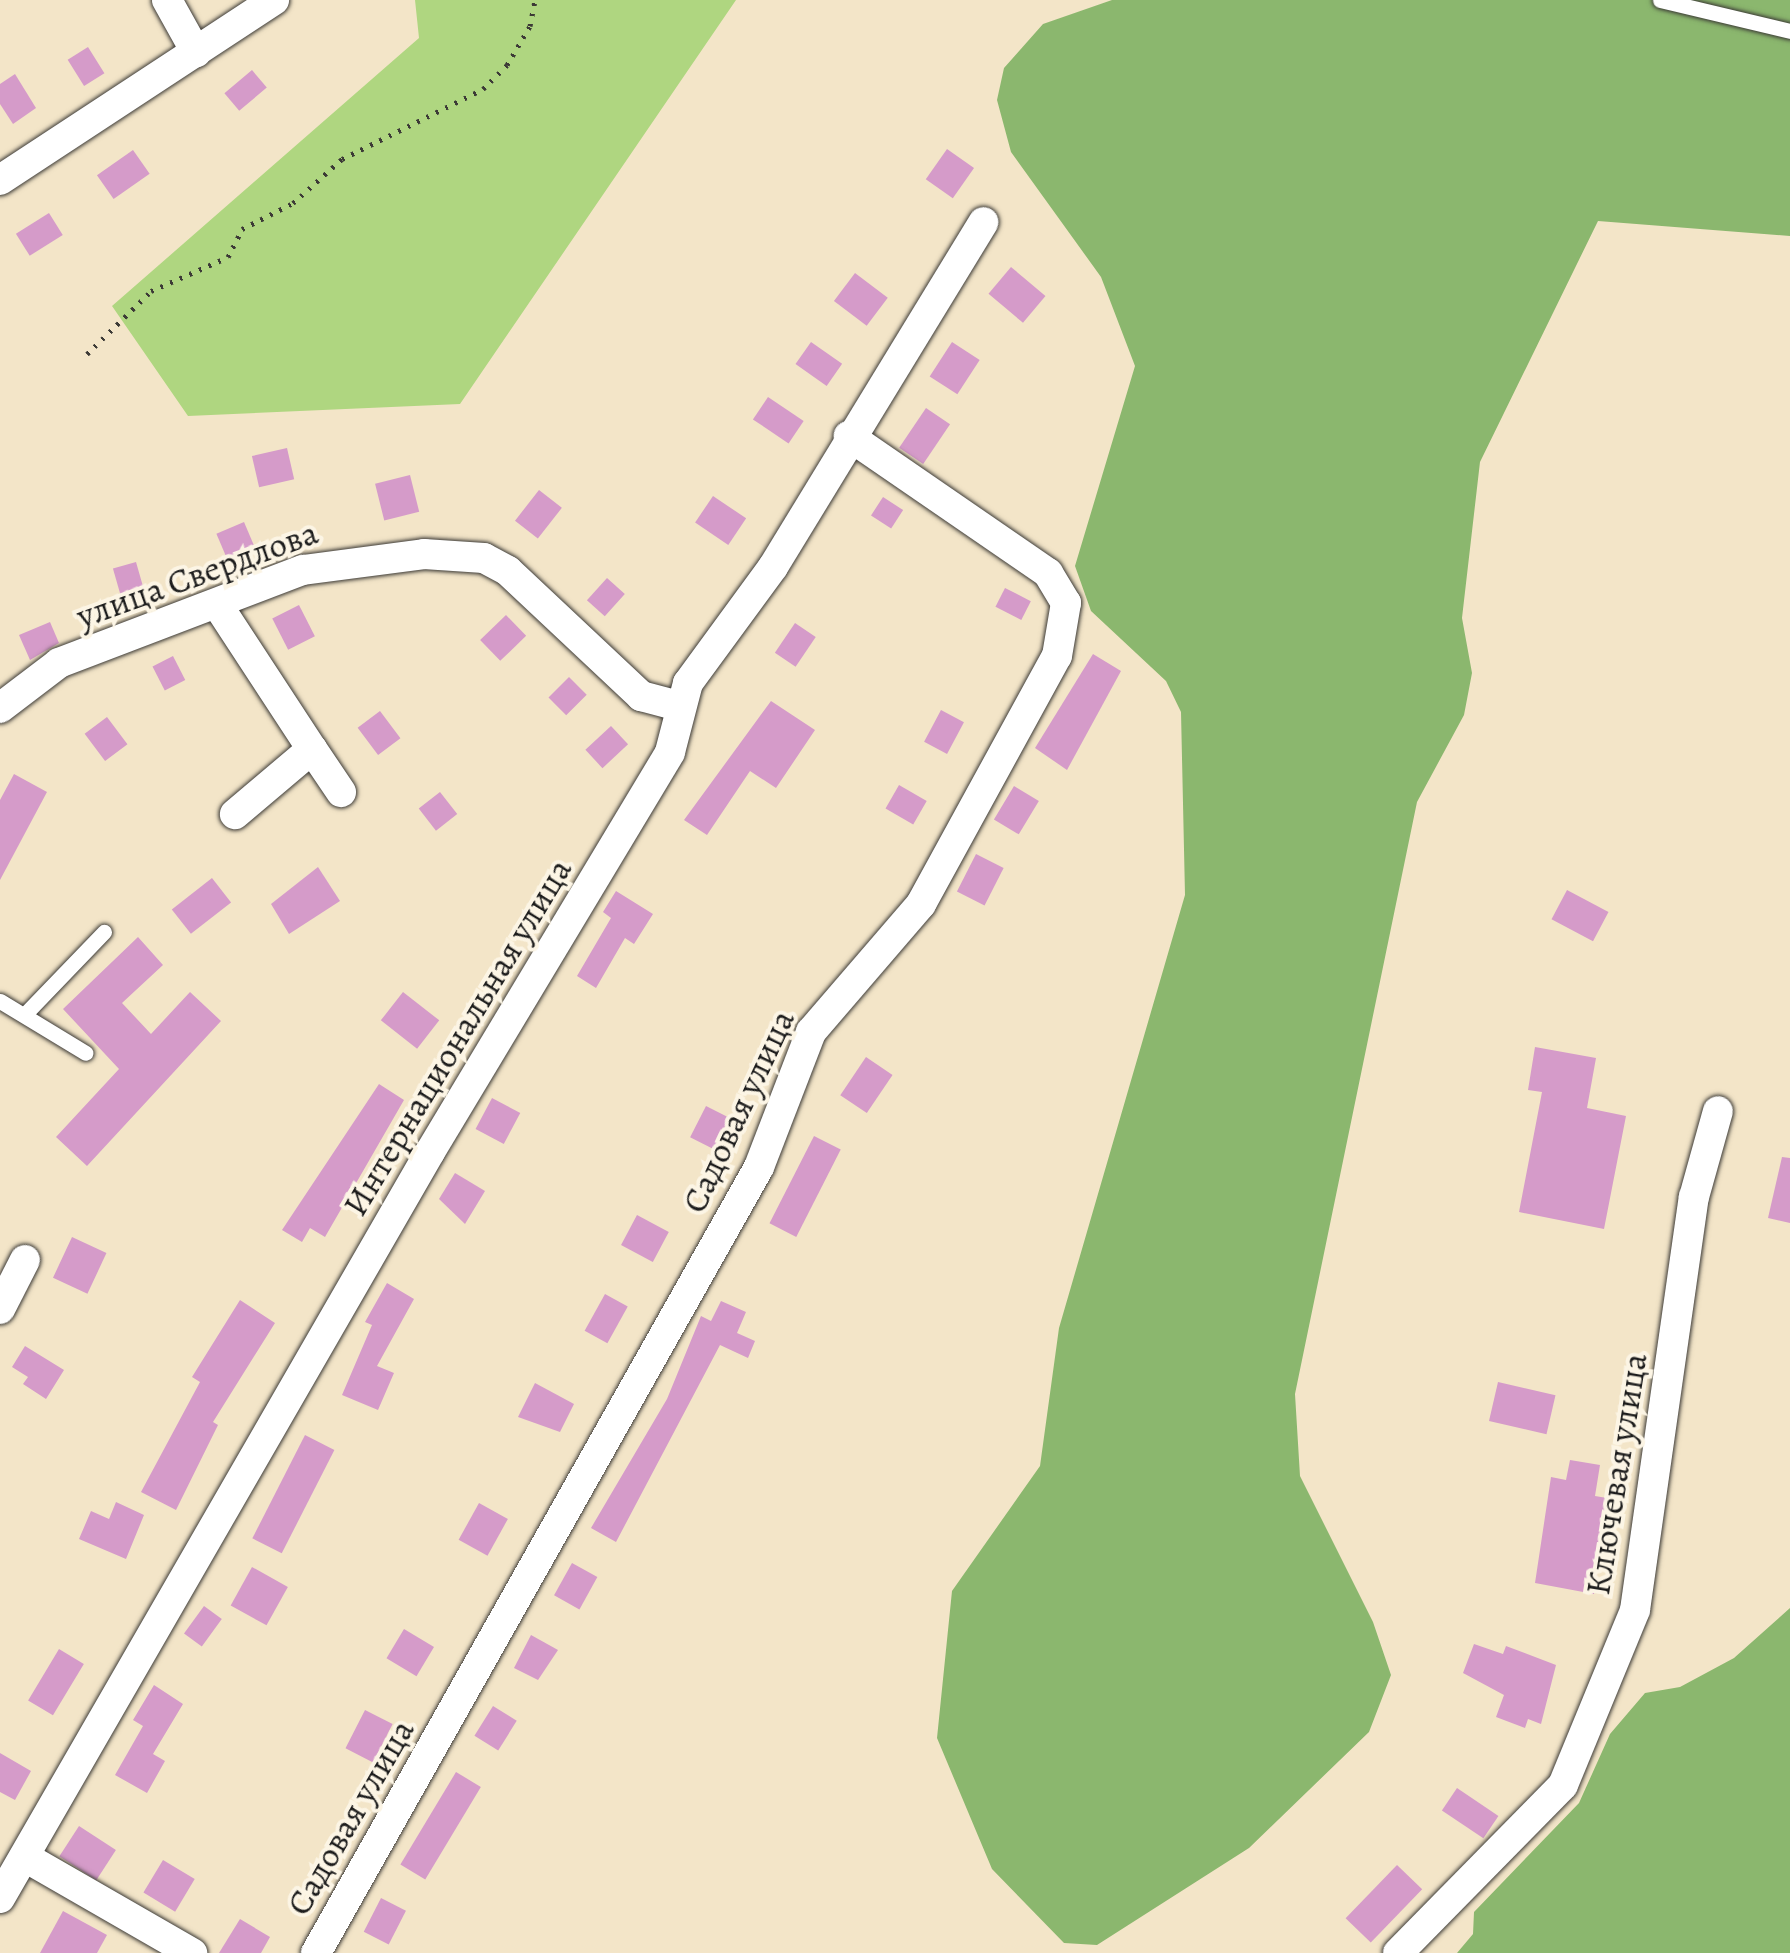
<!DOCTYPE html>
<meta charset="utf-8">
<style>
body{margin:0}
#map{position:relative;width:1790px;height:1953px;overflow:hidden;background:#f3e5c8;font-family:Alegreya,serif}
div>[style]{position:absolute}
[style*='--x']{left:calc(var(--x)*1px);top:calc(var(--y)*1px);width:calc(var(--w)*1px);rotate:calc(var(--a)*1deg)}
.green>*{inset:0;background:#afd680}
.forest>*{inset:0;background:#8bb76e}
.building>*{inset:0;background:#d59bc9;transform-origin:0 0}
.path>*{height:5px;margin-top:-2.5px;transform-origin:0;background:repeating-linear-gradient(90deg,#3c3a36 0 2.5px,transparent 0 10.5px)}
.roads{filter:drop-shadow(0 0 2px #3c3a36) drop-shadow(0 0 2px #3c3a36)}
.service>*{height:15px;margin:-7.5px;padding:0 7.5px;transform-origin:7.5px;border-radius:7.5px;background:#fff}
.minor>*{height:30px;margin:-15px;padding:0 15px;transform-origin:15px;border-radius:15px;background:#fff}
span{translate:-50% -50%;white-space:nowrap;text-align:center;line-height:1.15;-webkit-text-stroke:8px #fcf5e5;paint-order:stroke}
.street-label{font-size:35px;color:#1c1c1c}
</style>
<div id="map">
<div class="green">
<div style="clip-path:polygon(415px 0,736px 0,460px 404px,188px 416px,112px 306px,419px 38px)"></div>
</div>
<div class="forest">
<div style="clip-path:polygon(1112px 0,1790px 0,1790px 236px,1598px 221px,1480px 462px,1462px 618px,1472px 673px,1464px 715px,1417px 802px,1295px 1394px,1300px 1476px,1373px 1622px,1391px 1675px,1369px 1732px,1249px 1848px,1097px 1945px,1064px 1943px,992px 1869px,937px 1738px,952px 1591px,1040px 1466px,1059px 1328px,1185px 895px,1181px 712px,1166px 681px,1091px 611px,1075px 566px,1135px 366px,1101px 277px,1011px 152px,997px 100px,1004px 68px,1043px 24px)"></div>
<div style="clip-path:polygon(1790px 1608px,1790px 1953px,1457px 1953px,1473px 1934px,1474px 1912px,1579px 1803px,1610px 1734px,1645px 1693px,1680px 1687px,1734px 1658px)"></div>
</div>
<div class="building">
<div style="left:88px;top:47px;width:31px;height:24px;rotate:58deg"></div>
<div style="left:252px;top:70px;width:23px;height:36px;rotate:50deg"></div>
<div style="clip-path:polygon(15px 74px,36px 108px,13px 124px,0 104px,0 84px)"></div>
<div style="left:947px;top:149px;width:33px;height:37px;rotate:35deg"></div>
<div style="left:133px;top:150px;width:29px;height:44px;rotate:55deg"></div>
<div style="left:49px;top:213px;width:26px;height:39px;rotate:58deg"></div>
<div style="left:1011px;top:267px;width:45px;height:35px;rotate:40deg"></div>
<div style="left:855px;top:273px;width:41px;height:35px;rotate:37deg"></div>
<div style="left:811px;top:342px;width:38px;height:27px;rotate:35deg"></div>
<div style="left:952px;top:342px;width:33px;height:41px;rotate:33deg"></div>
<div style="left:768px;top:397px;width:43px;height:27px;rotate:34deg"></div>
<div style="left:926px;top:408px;width:29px;height:48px;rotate:34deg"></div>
<div style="left:287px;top:448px;width:32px;height:36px;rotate:77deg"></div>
<div style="left:410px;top:475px;width:38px;height:36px;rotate:76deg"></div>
<div style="left:539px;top:490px;width:29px;height:39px;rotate:38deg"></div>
<div style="left:713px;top:496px;width:40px;height:32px;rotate:34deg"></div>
<div style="left:883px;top:497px;width:24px;height:22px;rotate:33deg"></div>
<div style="left:244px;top:522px;width:33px;height:30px;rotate:67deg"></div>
<div style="left:136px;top:562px;width:33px;height:24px;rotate:74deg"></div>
<div style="left:607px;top:578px;width:24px;height:30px;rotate:42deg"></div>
<div style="left:1005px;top:588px;width:29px;height:21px;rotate:27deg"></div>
<div style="left:299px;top:605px;width:35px;height:30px;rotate:63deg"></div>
<div style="left:506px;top:615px;width:29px;height:36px;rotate:46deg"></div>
<div style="clip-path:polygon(50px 622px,59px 643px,30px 660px,19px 635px)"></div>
<div style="left:795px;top:623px;width:25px;height:36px;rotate:34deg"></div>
<div style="clip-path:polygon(1093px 654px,1121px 671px,1067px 770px,1035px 748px)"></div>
<div style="left:173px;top:656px;width:27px;height:23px;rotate:63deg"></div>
<div style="left:569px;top:677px;width:25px;height:29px;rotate:45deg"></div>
<div style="clip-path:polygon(771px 701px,815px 730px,776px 788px,750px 771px,707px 835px,684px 820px)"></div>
<div style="left:941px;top:710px;width:26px;height:36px;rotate:28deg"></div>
<div style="left:380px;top:711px;width:34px;height:28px;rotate:53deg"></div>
<div style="left:107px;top:717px;width:34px;height:28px;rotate:53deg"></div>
<div style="left:611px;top:726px;width:25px;height:35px;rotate:47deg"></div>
<div style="clip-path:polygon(14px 774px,47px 792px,0 880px,0 800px)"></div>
<div style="left:899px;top:785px;width:32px;height:27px;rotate:30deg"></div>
<div style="left:1014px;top:786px;width:29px;height:39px;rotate:31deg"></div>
<div style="left:440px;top:792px;width:28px;height:27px;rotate:52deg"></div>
<div style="left:976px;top:854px;width:31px;height:42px;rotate:27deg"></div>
<div style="clip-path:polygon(318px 867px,340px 901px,289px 934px,271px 904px)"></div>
<div style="left:212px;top:878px;width:31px;height:51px;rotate:52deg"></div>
<div style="left:1567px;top:890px;width:47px;height:33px;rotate:28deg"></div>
<div style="clip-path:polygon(616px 891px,653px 914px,634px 944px,625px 938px,596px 988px,577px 976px,611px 918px,603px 912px)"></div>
<div style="clip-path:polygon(138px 937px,163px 965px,122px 1003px,151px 1034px,190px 992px,221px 1021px,87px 1166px,56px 1137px,119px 1069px,63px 1009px)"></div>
<div style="left:403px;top:992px;width:46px;height:36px;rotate:38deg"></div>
<div style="clip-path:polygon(1535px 1047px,1596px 1058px,1587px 1108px,1626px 1116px,1604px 1229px,1519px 1212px,1542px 1092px,1528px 1090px)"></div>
<div style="left:866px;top:1057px;width:32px;height:46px;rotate:34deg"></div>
<div style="clip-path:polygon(379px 1084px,404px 1100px,325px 1237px,310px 1228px,302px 1242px,282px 1230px)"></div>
<div style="left:492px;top:1098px;width:32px;height:35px;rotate:28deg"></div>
<div style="left:706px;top:1106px;width:30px;height:35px;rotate:27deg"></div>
<div style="left:814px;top:1136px;width:30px;height:98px;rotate:27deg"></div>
<div style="clip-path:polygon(1782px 1157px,1790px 1158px,1790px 1223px,1768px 1218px)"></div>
<div style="clip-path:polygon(455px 1173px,485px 1191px,465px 1224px,439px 1199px)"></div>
<div style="left:637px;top:1215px;width:36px;height:34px;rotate:28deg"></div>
<div style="left:72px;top:1237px;width:38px;height:45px;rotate:25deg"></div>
<div style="clip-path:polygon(387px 1283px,414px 1299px,377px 1366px,394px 1373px,378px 1410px,342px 1395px,372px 1325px,365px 1322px)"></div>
<div style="left:605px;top:1294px;width:26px;height:42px;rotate:29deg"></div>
<div style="clip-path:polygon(240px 1300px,275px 1323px,213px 1422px,218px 1425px,176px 1510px,141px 1492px,200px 1382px,192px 1377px)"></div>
<div style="clip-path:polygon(721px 1301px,746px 1312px,737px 1333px,755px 1341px,748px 1358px,720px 1345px,616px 1542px,591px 1528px,667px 1399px,701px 1316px,711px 1321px)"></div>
<div style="clip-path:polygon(25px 1346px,64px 1370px,46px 1399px,23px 1384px,28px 1377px,12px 1367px)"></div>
<div style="left:1498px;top:1382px;width:59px;height:40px;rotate:13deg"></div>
<div style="clip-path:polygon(535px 1383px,574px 1404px,560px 1432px,518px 1417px)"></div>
<div style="left:305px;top:1435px;width:33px;height:116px;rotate:27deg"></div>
<div style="clip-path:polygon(1570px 1460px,1600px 1465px,1595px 1496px,1607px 1498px,1594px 1594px,1535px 1583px,1551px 1477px,1566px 1480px)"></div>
<div style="clip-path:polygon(116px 1502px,144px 1515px,126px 1559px,79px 1539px,91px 1511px,109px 1519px)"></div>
<div style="left:479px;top:1503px;width:33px;height:42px;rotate:29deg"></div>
<div style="left:572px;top:1563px;width:29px;height:37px;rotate:29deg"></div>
<div style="left:252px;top:1567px;width:41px;height:44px;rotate:29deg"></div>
<div style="left:204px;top:1606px;width:22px;height:34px;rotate:36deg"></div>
<div style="left:404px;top:1629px;width:35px;height:34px;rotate:31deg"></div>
<div style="clip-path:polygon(531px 1635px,558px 1650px,538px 1680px,514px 1668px)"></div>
<div style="clip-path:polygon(1474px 1644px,1503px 1654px,1506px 1646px,1556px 1665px,1541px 1724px,1528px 1719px,1525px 1728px,1496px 1717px,1504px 1695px,1463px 1673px)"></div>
<div style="left:59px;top:1649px;width:29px;height:60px;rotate:31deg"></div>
<div style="clip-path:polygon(154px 1685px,183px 1704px,153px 1754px,165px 1761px,147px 1793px,115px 1775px,143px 1726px,133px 1720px)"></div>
<div style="left:493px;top:1706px;width:28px;height:35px;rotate:32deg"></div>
<div style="left:365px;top:1710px;width:31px;height:43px;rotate:27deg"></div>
<div style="clip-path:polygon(0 1753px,31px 1771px,15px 1800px,0 1792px)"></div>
<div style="left:456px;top:1772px;width:29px;height:108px;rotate:31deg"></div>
<div style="left:1457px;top:1788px;width:50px;height:27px;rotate:34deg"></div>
<div style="left:79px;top:1826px;width:44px;height:36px;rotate:33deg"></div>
<div style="left:163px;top:1860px;width:37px;height:38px;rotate:31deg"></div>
<div style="left:1397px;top:1865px;width:35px;height:74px;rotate:44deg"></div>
<div style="left:381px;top:1898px;width:28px;height:38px;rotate:27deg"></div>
<div style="clip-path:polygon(63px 1911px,107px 1935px,97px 1953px,40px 1953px)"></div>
<div style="clip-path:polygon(240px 1919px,270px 1937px,261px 1953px,219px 1953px)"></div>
</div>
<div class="path">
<div style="--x:87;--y:354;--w:90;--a:-44.5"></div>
<div style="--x:151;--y:291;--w:84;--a:-23.8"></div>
<div style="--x:228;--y:257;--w:31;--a:-63"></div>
<div style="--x:242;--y:229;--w:57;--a:-27"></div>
<div style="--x:293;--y:203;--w:66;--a:-41.9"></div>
<div style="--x:342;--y:159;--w:157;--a:-26.4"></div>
<div style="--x:483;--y:89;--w:34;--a:-45"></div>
<div style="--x:507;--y:65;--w:45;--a:-59.5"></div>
<div style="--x:530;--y:26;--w:26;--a:-79"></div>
</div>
<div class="roads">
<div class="service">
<div style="--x:1660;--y:0;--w:134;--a:13.4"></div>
<div style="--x:0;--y:1001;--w:100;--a:31.2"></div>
<div style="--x:25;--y:1014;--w:114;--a:-46.1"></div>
</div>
<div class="minor">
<div style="--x:167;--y:0;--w:60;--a:60.9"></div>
<div style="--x:0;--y:180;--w:328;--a:-33.3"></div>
<div style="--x:217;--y:604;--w:173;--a:56.8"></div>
<div style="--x:312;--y:749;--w:101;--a:139.8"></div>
<div style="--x:0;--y:708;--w:74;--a:-37.3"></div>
<div style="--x:59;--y:663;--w:261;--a:-20.9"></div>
<div style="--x:303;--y:570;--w:122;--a:-7.5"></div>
<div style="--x:424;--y:554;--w:60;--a:3.8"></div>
<div style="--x:484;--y:558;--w:27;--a:28"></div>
<div style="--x:508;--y:571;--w:183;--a:43.2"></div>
<div style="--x:641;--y:696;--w:39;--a:15"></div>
<div style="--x:312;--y:749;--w:52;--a:56"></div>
<div style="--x:0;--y:1309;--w:55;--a:-63"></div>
<div style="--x:25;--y:1857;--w:193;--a:29.9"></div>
<div style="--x:0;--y:1898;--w:861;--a:-60.04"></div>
<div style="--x:430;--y:1152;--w:466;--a:-59"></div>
<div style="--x:670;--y:752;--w:71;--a:-75.4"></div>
<div style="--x:688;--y:683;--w:144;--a:-53.8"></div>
<div style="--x:773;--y:567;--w:404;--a:-58.6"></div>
<div style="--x:316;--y:1953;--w:902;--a:-60.59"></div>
<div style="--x:759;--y:1167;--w:145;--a:-68.9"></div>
<div style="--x:811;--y:1032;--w:169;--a:-49.3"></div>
<div style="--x:921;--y:904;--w:283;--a:-61.3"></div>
<div style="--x:1057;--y:656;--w:54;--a:-80.4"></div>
<div style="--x:1066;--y:603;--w:35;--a:-121"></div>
<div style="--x:1048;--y:573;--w:242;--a:-145.5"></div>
<div style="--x:1398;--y:1953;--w:235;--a:-45.5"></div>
<div style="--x:1563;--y:1785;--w:189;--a:-67.6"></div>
<div style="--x:1635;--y:1610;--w:417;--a:-81.9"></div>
<div style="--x:1694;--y:1197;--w:89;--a:-74.4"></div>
</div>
</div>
<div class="street-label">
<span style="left:197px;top:574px;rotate:-20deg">улица Свердлова</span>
<span style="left:457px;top:1037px;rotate:-59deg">Интернациональная улица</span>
<span style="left:738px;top:1111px;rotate:-65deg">Садовая улица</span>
<span style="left:1616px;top:1474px;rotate:-81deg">Ключевая улица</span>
<span style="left:350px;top:1817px;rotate:-60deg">Садовая улица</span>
</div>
</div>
